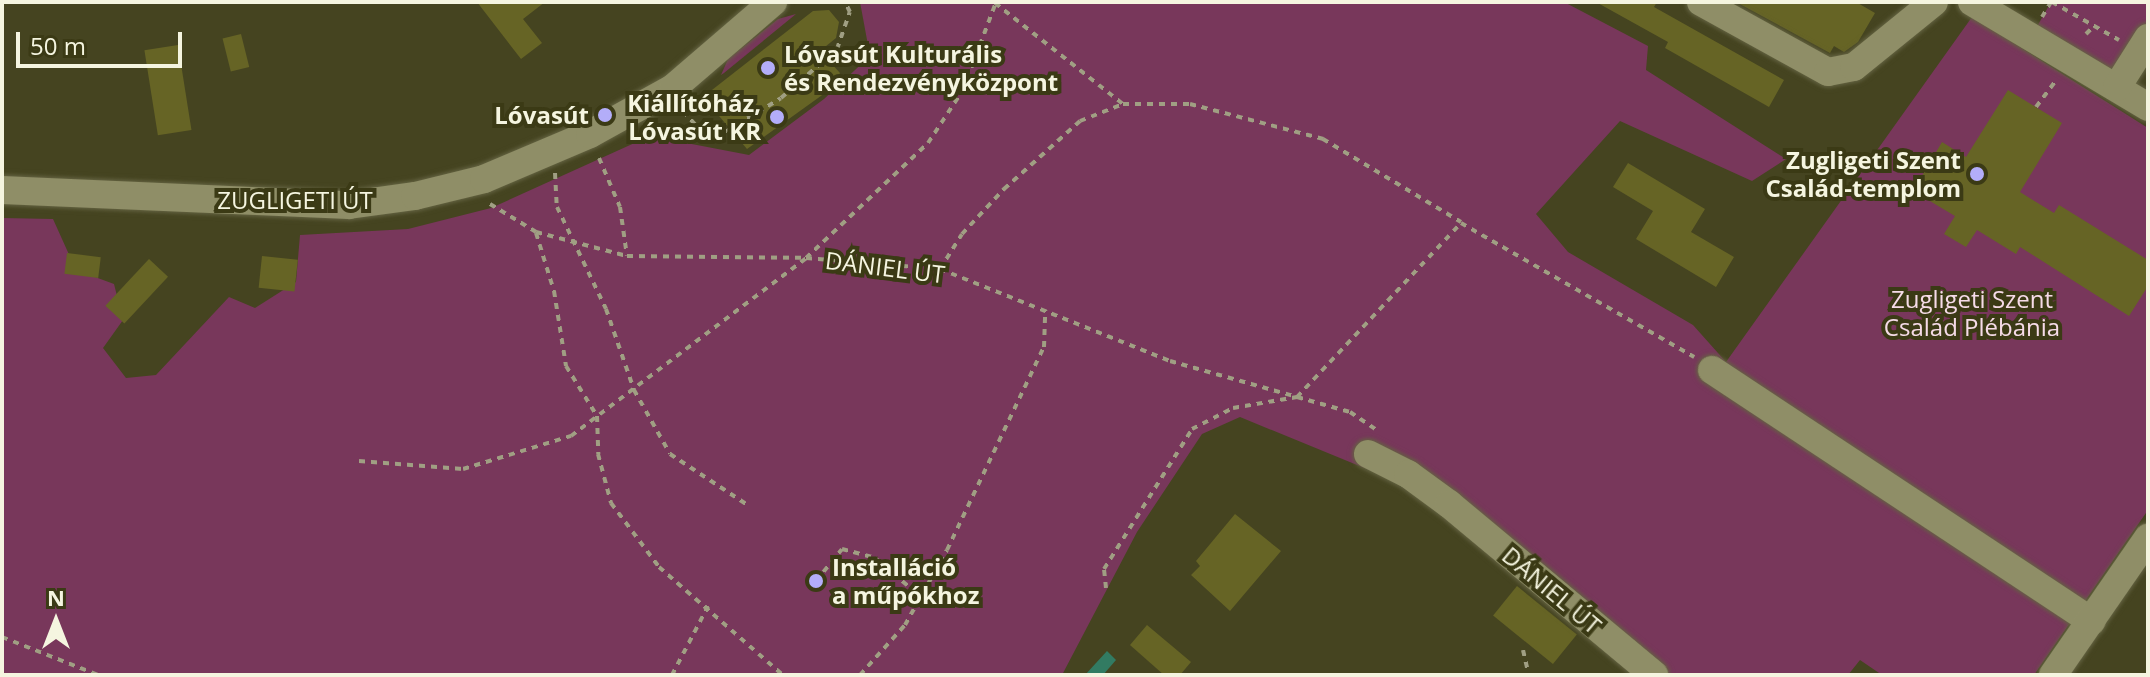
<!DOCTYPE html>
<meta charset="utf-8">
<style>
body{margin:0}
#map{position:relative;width:2150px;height:677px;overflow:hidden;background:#454420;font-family:"Open Sans",sans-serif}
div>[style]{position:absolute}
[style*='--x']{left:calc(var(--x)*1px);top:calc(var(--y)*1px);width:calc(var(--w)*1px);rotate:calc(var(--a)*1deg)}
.green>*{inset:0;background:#78375b}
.water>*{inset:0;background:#327b62}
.building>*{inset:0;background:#666425;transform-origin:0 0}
.path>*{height:4px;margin-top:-2px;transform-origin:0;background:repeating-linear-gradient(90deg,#a09f83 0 6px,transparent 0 12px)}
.roads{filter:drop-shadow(0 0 2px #646342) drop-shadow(0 0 2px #646342)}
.minor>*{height:28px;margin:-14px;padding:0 14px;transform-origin:14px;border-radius:14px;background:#8f8e67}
.dots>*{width:22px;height:22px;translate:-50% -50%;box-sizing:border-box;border:4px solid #3b3a15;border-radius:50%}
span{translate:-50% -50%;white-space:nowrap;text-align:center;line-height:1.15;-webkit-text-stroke:8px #3b3a15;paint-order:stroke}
.poi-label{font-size:24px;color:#f5f5e0;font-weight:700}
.left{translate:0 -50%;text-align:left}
.right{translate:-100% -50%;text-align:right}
.street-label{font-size:24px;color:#f5f5e0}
.park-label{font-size:24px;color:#f6dbe8}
.frame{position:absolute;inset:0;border:4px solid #f5f5e0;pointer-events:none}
.north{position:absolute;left:16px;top:581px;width:80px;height:80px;-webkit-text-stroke:6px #3b3a15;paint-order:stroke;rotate:0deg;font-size:22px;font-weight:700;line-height:32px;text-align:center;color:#f5f5e0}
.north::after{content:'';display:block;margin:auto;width:28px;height:36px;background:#f5f5e0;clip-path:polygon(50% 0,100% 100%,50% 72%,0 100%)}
.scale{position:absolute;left:16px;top:32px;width:166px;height:36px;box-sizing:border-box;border:4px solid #f5f5e0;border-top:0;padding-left:10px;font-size:24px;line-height:28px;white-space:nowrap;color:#f5f5e0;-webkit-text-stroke:6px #3b3a15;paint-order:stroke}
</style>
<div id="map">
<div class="green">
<div style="clip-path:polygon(860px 2px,1564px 2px,1648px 46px,1646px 70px,1786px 159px,1752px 181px,1620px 121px,1536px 214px,1568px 252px,1693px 325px,1726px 362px,1972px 17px,2148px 128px,2148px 510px,2034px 675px,1882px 675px,1860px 660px,1848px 675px,1671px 675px,1468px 506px,1435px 497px,1240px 417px,1202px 434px,1137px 532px,1062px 675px,2px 675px,2px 218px,53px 219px,76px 270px,114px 284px,123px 320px,103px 348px,126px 378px,156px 375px,229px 297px,255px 308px,296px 282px,300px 235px,408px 229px,491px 208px,650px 136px,749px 155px,824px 99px,870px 56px)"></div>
<div style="clip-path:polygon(2051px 2px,2148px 2px,2148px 34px,2117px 87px,2031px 37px)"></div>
<div style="clip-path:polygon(796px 14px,724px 73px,721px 75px,728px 59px,778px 19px)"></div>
</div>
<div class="water">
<div style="clip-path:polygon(1107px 651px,1116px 660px,1103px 675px,1085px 675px)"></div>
</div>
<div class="building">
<div style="clip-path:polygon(477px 2px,545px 2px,523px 19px,542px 43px,521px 59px)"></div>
<div style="clip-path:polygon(1596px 2px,1657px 2px,1654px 7px,1784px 80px,1769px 107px,1665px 48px,1668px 42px)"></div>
<div style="clip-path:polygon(1736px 2px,1856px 2px,1875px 13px,1858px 42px,1844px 52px,1834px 46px,1830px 53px)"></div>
<div style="clip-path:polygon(829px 10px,839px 22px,836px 38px,820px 51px,840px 73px,832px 88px,747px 149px,703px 97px,813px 11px)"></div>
<div style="left:241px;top:34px;width:34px;height:19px;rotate:76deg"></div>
<div style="left:178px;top:45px;width:86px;height:34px;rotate:81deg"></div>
<div style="clip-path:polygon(2008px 90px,2062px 123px,2020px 192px,2054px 213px,2059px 205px,2148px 260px,2148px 286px,2129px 316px,2020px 247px,2016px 254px,1977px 230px,1966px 247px,1944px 234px,1955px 216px,1913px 191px,1942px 142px,1966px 157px)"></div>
<div style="clip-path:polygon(1628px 163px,1705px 209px,1691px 232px,1734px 257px,1716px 287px,1636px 239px,1653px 211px,1613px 187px)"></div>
<div style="left:67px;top:253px;width:34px;height:21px;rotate:7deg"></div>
<div style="left:262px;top:256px;width:36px;height:32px;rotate:6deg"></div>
<div style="left:149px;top:259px;width:26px;height:64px;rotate:43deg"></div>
<div style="clip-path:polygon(1235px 514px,1281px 551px,1230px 611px,1191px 575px,1200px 566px,1196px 561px)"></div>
<div style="left:1517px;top:586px;width:77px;height:38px;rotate:39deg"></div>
<div style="clip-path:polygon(1147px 625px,1191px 662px,1180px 675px,1164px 675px,1130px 645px)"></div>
</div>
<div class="path">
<div style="--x:2052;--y:2;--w:77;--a:29.6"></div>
<div style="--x:995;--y:3;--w:163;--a:38.3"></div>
<div style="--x:2042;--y:17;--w:17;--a:-59"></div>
<div style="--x:2086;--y:34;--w:11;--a:-45"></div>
<div style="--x:2036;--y:107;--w:35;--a:-53"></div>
<div style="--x:683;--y:111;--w:27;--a:48"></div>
<div style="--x:701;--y:131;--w:26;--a:0"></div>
<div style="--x:727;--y:131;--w:63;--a:-31.4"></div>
<div style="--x:781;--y:98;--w:74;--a:-41.2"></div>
<div style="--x:837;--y:49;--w:39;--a:-71"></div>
<div style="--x:850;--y:12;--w:11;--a:-117"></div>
<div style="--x:599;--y:158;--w:53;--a:66.8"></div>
<div style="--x:620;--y:207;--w:49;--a:81.9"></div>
<div style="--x:555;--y:173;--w:34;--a:87"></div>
<div style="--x:557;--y:207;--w:113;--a:64.3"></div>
<div style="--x:606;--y:309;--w:86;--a:70.9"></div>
<div style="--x:634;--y:390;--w:73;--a:60.6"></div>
<div style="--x:670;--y:454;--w:91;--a:33.3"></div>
<div style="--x:490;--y:204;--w:54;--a:31.3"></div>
<div style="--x:536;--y:232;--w:94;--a:14.8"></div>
<div style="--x:627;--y:256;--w:179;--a:0.6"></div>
<div style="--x:806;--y:258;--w:134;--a:4.7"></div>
<div style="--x:940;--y:269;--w:248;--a:21.8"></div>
<div style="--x:1170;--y:361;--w:132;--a:15.8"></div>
<div style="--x:1297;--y:397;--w:239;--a:-46.7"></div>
<div style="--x:1461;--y:223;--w:269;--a:29.9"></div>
<div style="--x:536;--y:233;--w:61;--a:72.8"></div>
<div style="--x:554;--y:291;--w:76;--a:80.9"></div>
<div style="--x:566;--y:366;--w:59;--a:58.2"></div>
<div style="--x:597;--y:416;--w:38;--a:88"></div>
<div style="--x:598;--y:454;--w:51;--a:75.1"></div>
<div style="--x:611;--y:503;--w:80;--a:53.1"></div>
<div style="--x:659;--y:567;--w:164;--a:41.1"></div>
<div style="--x:940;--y:269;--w:41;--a:-57.8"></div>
<div style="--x:962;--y:234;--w:62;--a:-47"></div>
<div style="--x:1004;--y:189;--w:102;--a:-41.8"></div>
<div style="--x:1080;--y:121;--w:46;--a:-21.6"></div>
<div style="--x:1123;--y:104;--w:67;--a:0"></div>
<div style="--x:1190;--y:104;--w:138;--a:14.7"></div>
<div style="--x:1323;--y:139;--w:161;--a:31"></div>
<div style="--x:359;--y:461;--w:104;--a:4.4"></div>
<div style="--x:463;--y:469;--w:113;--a:-17"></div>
<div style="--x:571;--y:436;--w:295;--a:-37.1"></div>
<div style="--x:806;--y:258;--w:168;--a:-43.3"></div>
<div style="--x:928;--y:143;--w:64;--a:-56.6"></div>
<div style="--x:963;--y:90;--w:94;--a:-69.4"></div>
<div style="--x:816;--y:581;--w:41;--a:-50.9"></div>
<div style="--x:842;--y:549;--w:34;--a:15"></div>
<div style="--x:875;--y:558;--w:60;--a:40.3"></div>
<div style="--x:1106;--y:588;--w:19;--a:-96"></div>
<div style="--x:1104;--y:569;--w:165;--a:-57.8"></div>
<div style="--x:1192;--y:429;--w:46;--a:-27.1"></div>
<div style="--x:1233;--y:408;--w:65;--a:-9.8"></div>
<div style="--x:1297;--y:397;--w:55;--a:15.8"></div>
<div style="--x:1350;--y:412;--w:32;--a:34"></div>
<div style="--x:2;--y:637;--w:103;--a:21.6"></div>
<div style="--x:1523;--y:650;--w:26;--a:77"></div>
<div style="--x:672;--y:675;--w:78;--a:-62.4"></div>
<div style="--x:860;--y:675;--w:67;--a:-48"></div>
<div style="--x:905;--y:625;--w:86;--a:-60.8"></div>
<div style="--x:947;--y:550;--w:225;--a:-64.5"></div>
<div style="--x:1044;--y:347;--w:37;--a:-88"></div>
</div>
<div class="roads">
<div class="minor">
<div style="--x:1701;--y:2;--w:145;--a:28.9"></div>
<div style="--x:1828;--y:72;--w:26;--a:-11"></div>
<div style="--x:1854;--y:67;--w:103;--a:-39.1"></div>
<div style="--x:1972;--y:2;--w:205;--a:30.8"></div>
<div style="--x:2117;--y:87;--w:58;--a:-57.7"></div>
<div style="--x:2;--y:190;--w:347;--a:2.5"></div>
<div style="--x:349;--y:205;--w:67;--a:-7.8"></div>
<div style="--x:415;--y:196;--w:71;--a:-13.8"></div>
<div style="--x:484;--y:179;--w:115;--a:-23"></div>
<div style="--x:590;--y:134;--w:95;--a:-29"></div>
<div style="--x:673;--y:88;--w:132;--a:-40.7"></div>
<div style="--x:1712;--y:370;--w:455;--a:33.5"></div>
<div style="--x:1368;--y:454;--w:45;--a:26.6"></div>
<div style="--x:1408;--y:474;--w:51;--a:36.2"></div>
<div style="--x:1449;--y:504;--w:267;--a:39.8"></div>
<div style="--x:2053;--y:675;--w:167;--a:-55.3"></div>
</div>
</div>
<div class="dots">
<div style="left:768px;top:68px;background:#b3adf9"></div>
<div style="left:605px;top:115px;background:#b3adf9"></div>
<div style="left:777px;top:117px;background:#b3adf9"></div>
<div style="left:1977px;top:174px;background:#b3adf9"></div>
<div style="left:816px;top:581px;background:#b3adf9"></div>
</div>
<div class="poi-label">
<span class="left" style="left:784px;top:68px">Lóvasút Kulturális<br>és Rendezvényközpont</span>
<span class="right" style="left:761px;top:117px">Kiállítóház,<br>Lóvasút KR</span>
<span class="right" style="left:589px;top:115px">Lóvasút</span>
<span class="right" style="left:1961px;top:174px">Zugligeti Szent<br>Család-templom</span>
<span class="left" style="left:832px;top:581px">Installáció<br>a műpókhoz</span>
</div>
<div class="street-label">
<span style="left:295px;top:200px">ZUGLIGETI ÚT</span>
<span style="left:885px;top:267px;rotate:7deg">DÁNIEL ÚT</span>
<span style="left:1552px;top:590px;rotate:40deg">DÁNIEL ÚT</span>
</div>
<div class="park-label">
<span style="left:1972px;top:313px">Zugligeti Szent<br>Család Plébánia</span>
</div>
<div class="frame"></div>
<div class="north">N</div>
<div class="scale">50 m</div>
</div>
